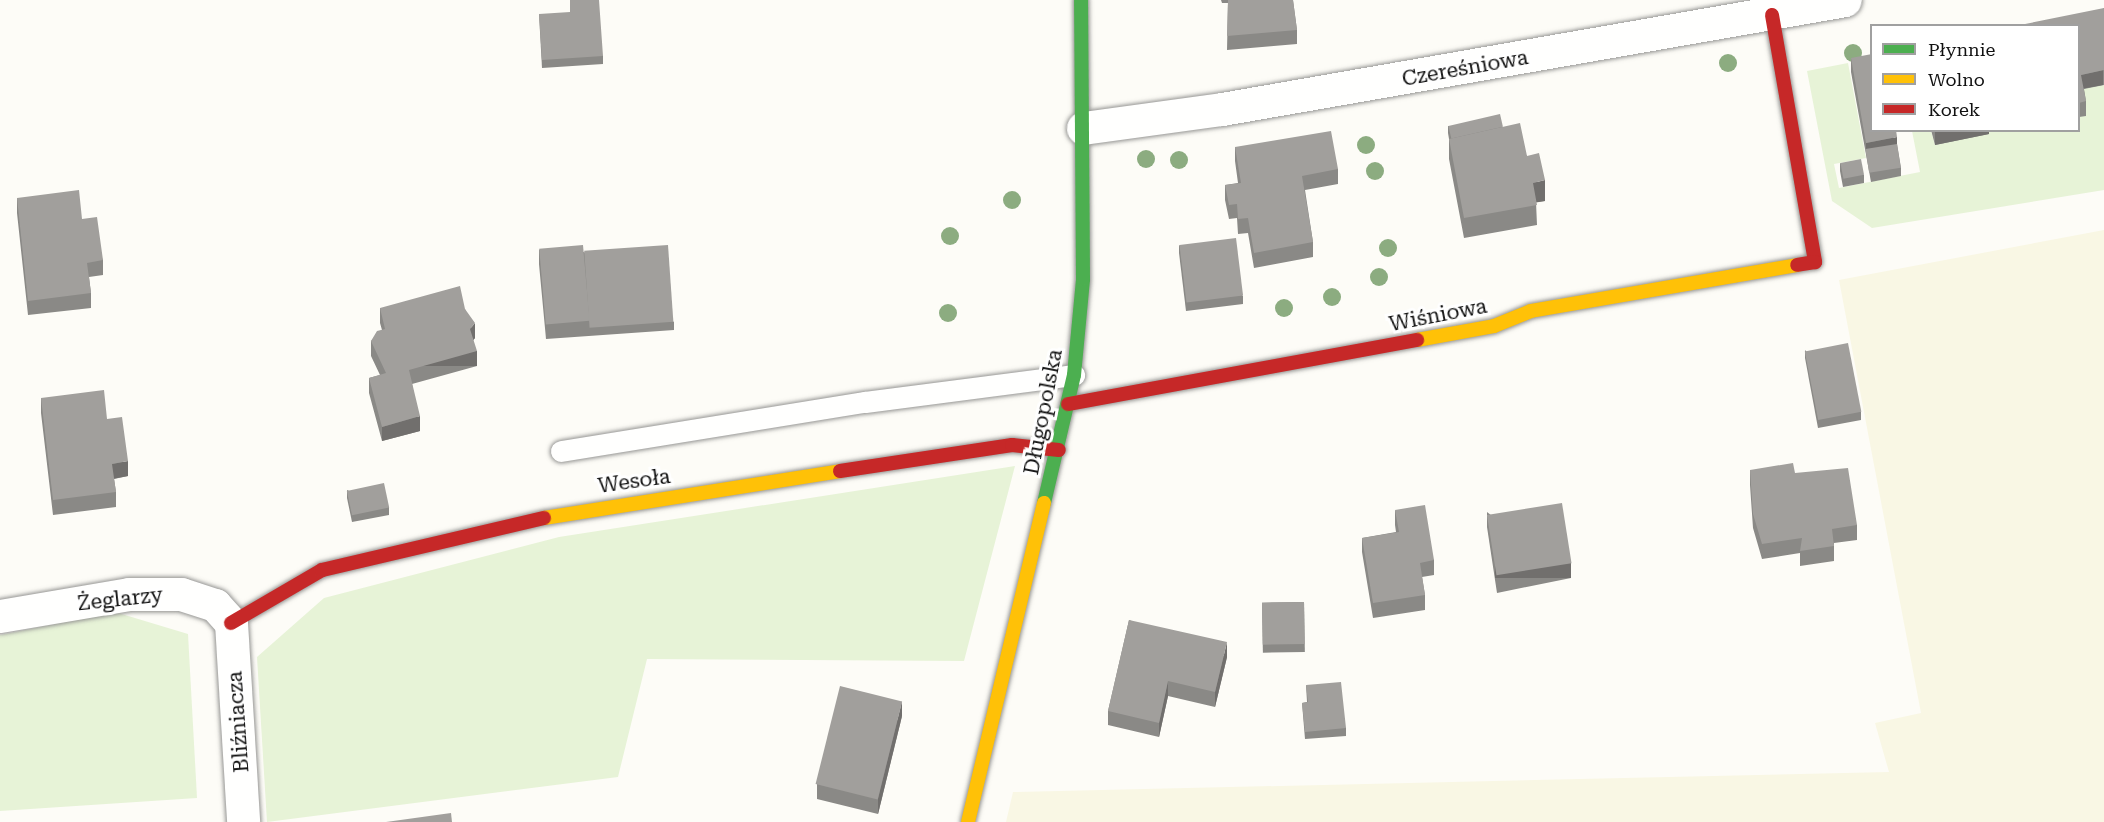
<!DOCTYPE html>
<meta charset="utf-8">
<style>
body{margin:0}
#map{position:relative;width:2104px;height:822px;overflow:hidden;background:#fdfcf7;font-family:"Roboto Serif",serif}
div>[style]{position:absolute}
[style*='--x']{left:calc(var(--x)*1px);top:calc(var(--y)*1px);width:calc(var(--w)*1px);rotate:calc(var(--a)*1deg)}
.farmland>*{inset:0;background:#f9f7e4}
.green>*{inset:0;background:#e7f3d7}
.roads{filter:drop-shadow(0 0 2px #979795) drop-shadow(0 0 2px #979795)}
.lane>*{height:21px;margin:-10.5px;padding:0 10.5px;transform-origin:10.5px;border-radius:10.5px;background:#fffffe}
.street>*{height:33px;margin:-16.5px;padding:0 16.5px;transform-origin:16.5px;border-radius:16.5px;background:#fffffe}
.fast>*{height:14px;margin:-7px;padding:0 7px;transform-origin:7px;border-radius:7px;background:#4caf50}
.slow>*{height:14px;margin:-7px;padding:0 7px;transform-origin:7px;border-radius:7px;background:#ffc107}
.jam>*{height:14px;margin:-7px;padding:0 7px;transform-origin:7px;border-radius:7px;background:#c62828}
.trees>*{width:18px;height:18px;margin:-9px;border-radius:50%;background:#8cac80}
.wall>*{inset:0;background:#8a8986;transform-origin:0 0}
.shaded-wall>*{inset:0;background:#716f6d;transform-origin:0 0}
.building>*{inset:0;background:#a19f9c;transform-origin:0 0}
span{translate:-50% -50%;white-space:nowrap;text-align:center;line-height:1.15;-webkit-text-stroke:6px #fff;paint-order:stroke}
.street-label{font-size:21px;color:#111}
.legend{position:absolute;left:1870px;top:24px;width:210px;height:108px;box-sizing:border-box;background:#fff;border:2px solid #a0a0a0;margin:0;padding:8px 10px;list-style:none;font-size:18px;color:#111}
.legend li{display:flex;align-items:center;gap:12px;height:30px}
.legend b{width:30px;border:2px solid #a0a0a0}
</style>
<div id="map">
<div class="farmland">
<div style="clip-path:polygon(2104px 230px,2104px 822px,1006px 822px,1013px 792px,1889px 772px,1875px 723px,1921px 713px,1839px 280px)"></div>
</div>
<div class="green">
<div style="clip-path:polygon(1848px 63px,1866px 158px,1834px 164px,1839px 188px,1920px 172px,1912px 131px,1931px 131px,1935px 145px,1989px 131px,2078px 130px,2081px 89px,2104px 85px,2104px 190px,1872px 228px,1832px 201px,1807px 71px)"></div>
<div style="clip-path:polygon(1015px 466px,964px 661px,647px 659px,618px 777px,267px 822px,257px 657px,324px 598px,559px 537px)"></div>
<div style="clip-path:polygon(115px 612px,188px 634px,197px 798px,0 811px,0 635px)"></div>
</div>
<div class="roads">
<div class="lane">
<div style="--x:561;--y:451;--w:308;--a:-9.2"></div>
<div style="--x:865;--y:402;--w:211;--a:-7.4"></div>
</div>
<div class="street">
<div style="--x:1083;--y:128;--w:140;--a:-7.8"></div>
<div style="--x:1222;--y:109;--w:632;--a:-9.92"></div>
<div style="--x:0;--y:616;--w:131;--a:-9.7"></div>
<div style="--x:129;--y:594;--w:52;--a:0"></div>
<div style="--x:181;--y:594;--w:36;--a:18"></div>
<div style="--x:215;--y:605;--w:24;--a:48"></div>
<div style="--x:231;--y:623;--w:199;--a:86.5"></div>
</div>
<div class="fast">
<div style="--x:1044;--y:503;--w:131;--a:-76.8"></div>
<div style="--x:1074;--y:375;--w:96;--a:-84.6"></div>
<div style="--x:1083;--y:279;--w:279;--a:-90.4"></div>
</div>
<div class="slow">
<div style="--x:1417;--y:340;--w:78;--a:-10.3"></div>
<div style="--x:1494;--y:326;--w:40;--a:-22"></div>
<div style="--x:1531;--y:311;--w:270;--a:-9.8"></div>
<div style="--x:544;--y:518;--w:300;--a:-9"></div>
<div style="--x:968;--y:822;--w:328;--a:-76.6"></div>
</div>
<div class="jam">
<div style="--x:1772;--y:15;--w:251;--a:80.1"></div>
<div style="--x:1815;--y:262;--w:18;--a:171"></div>
<div style="--x:1068;--y:404;--w:355;--a:-10.4"></div>
<div style="--x:840;--y:471;--w:174;--a:-8.6"></div>
<div style="--x:1012;--y:445;--w:47;--a:6.1"></div>
<div style="--x:231;--y:623;--w:105;--a:-30.2"></div>
<div style="--x:322;--y:570;--w:228;--a:-13.2"></div>
</div>
</div>
<div class="trees">
<div style="left:1853px;top:53px"></div>
<div style="left:1728px;top:63px"></div>
<div style="left:1366px;top:145px"></div>
<div style="left:1146px;top:159px"></div>
<div style="left:1179px;top:160px"></div>
<div style="left:1375px;top:171px"></div>
<div style="left:1012px;top:200px"></div>
<div style="left:950px;top:236px"></div>
<div style="left:1388px;top:248px"></div>
<div style="left:1379px;top:277px"></div>
<div style="left:1332px;top:297px"></div>
<div style="left:1284px;top:308px"></div>
<div style="left:948px;top:313px"></div>
</div>
<div class="wall">
<div style="clip-path:polygon(1221px 0,1293px 0,1297px 30px,1297px 44px,1227px 50px,1228px 3px,1222px 3px)"></div>
<div style="clip-path:polygon(2104px 8px,2104px 85px,2084px 89px,2086px 101px,2086px 116px,2079px 117px,2079px 26px)"></div>
<div style="clip-path:polygon(539px 14px,603px 56px,603px 64px,542px 68px)"></div>
<div style="clip-path:polygon(1851px 58px,1897px 144px,1901px 168px,1901px 176px,1871px 182px,1851px 72px)"></div>
<div style="clip-path:polygon(1448px 126px,1503px 127px,1527px 156px,1545px 201px,1536px 202px,1537px 225px,1464px 238px,1449px 159px,1449px 139px,1448px 133px)"></div>
<div style="clip-path:polygon(1931px 130px,1989px 130px,1989px 134px,1935px 145px)"></div>
<div style="clip-path:polygon(1235px 147px,1338px 169px,1338px 184px,1305px 190px,1313px 242px,1313px 257px,1254px 268px,1248px 233px,1238px 234px,1237px 218px,1229px 219px,1225px 200px,1225px 185px,1238px 183px,1235px 161px)"></div>
<div style="clip-path:polygon(1840px 163px,1864px 175px,1864px 183px,1843px 187px,1840px 171px)"></div>
<div style="clip-path:polygon(17px 198px,82px 219px,103px 260px,103px 275px,89px 277px,91px 293px,91px 308px,28px 315px,17px 213px)"></div>
<div style="clip-path:polygon(1179px 245px,1243px 296px,1243px 304px,1186px 311px,1179px 253px)"></div>
<div style="clip-path:polygon(539px 250px,584px 252px,674px 322px,674px 330px,546px 339px,539px 264px)"></div>
<div style="clip-path:polygon(380px 308px,465px 309px,475px 338px,473px 340px,477px 366px,412px 384px,420px 431px,382px 441px,369px 393px,369px 378px,380px 375px,371px 356px,371px 341px,382px 330px,380px 323px)"></div>
<div style="clip-path:polygon(1805px 350px,1861px 412px,1861px 420px,1818px 428px,1805px 358px)"></div>
<div style="clip-path:polygon(41px 398px,107px 419px,128px 476px,114px 479px,116px 492px,116px 507px,53px 515px,41px 413px)"></div>
<div style="clip-path:polygon(1750px 470px,1795px 473px,1857px 525px,1857px 540px,1834px 543px,1834px 561px,1800px 566px,1800px 553px,1762px 559px,1753px 528px,1750px 485px)"></div>
<div style="clip-path:polygon(347px 490px,389px 507px,389px 515px,352px 522px,347px 498px)"></div>
<div style="clip-path:polygon(1395px 510px,1434px 560px,1434px 575px,1422px 577px,1425px 595px,1425px 610px,1373px 618px,1362px 552px,1362px 538px,1396px 532px,1395px 525px)"></div>
<div style="clip-path:polygon(1487px 512px,1571px 578px,1497px 593px,1487px 527px)"></div>
<div style="left:1304px;top:602px;width:50px;height:42px;rotate:89deg"></div>
<div style="clip-path:polygon(1129px 620px,1227px 657px,1215px 707px,1168px 696px,1159px 737px,1108px 725px,1108px 711px)"></div>
<div style="clip-path:polygon(1306px 685px,1346px 728px,1346px 736px,1305px 739px,1302px 703px,1307px 702px)"></div>
<div style="clip-path:polygon(902px 716px,878px 814px,817px 799px,817px 784px)"></div>
</div>
<div class="shaded-wall">
<div style="clip-path:polygon(2103px 70px,2103px 85px,2081px 89px,2081px 75px)"></div>
<div style="clip-path:polygon(1935px 130px,1989px 130px,1989px 134px,1935px 145px)"></div>
<div style="clip-path:polygon(1897px 137px,1897px 152px,1866px 150px,1866px 158px,1866px 143px)"></div>
<div style="clip-path:polygon(1545px 180px,1545px 201px,1533px 203px,1533px 183px)"></div>
<div style="clip-path:polygon(475px 323px,475px 338px,470px 344px,470px 329px)"></div>
<div style="left:477px;top:351px;width:15px;height:71px;rotate:90deg"></div>
<div style="clip-path:polygon(420px 416px,420px 431px,382px 441px,382px 427px)"></div>
<div style="clip-path:polygon(128px 461px,128px 476px,112px 479px,112px 464px)"></div>
<div style="left:1571px;top:563px;width:15px;height:76px;rotate:90deg"></div>
<div style="clip-path:polygon(1227px 642px,1227px 657px,1215px 707px,1215px 692px)"></div>
<div style="clip-path:polygon(1168px 681px,1168px 696px,1159px 737px,1159px 723px)"></div>
<div style="clip-path:polygon(902px 701px,902px 716px,878px 814px,878px 799px)"></div>
</div>
<div class="building">
<div style="clip-path:polygon(570px 0,599px 0,603px 56px,542px 60px,539px 14px,570px 12px)"></div>
<div style="clip-path:polygon(1228px 0,1293px 0,1297px 30px,1227px 36px)"></div>
<div style="clip-path:polygon(2104px 8px,2104px 70px,2081px 75px,2086px 101px,2079px 103px,2079px 26px,2015px 26px)"></div>
<div style="clip-path:polygon(1872px 54px,1872px 130px,1896px 130px,1897px 137px,1866px 143px,1851px 58px)"></div>
<div style="left:1500px;top:114px;width:13px;height:53px;rotate:77deg"></div>
<div style="clip-path:polygon(1520px 123px,1527px 156px,1539px 153px,1545px 180px,1533px 183px,1537px 205px,1464px 218px,1449px 139px)"></div>
<div style="clip-path:polygon(1331px 131px,1338px 169px,1302px 176px,1313px 242px,1254px 253px,1248px 218px,1238px 219px,1237px 204px,1229px 205px,1225px 185px,1241px 183px,1235px 147px)"></div>
<div style="left:1897px;top:144px;width:24px;height:32px;rotate:81deg"></div>
<div style="left:1861px;top:159px;width:16px;height:21px;rotate:79deg"></div>
<div style="clip-path:polygon(79px 190px,82px 219px,97px 217px,103px 260px,87px 263px,91px 293px,28px 301px,17px 198px)"></div>
<div style="left:1236px;top:238px;width:58px;height:57px;rotate:83deg"></div>
<div style="left:583px;top:245px;width:76px;height:44px;rotate:85deg"></div>
<div style="left:668px;top:245px;width:77px;height:84px;rotate:86deg"></div>
<div style="clip-path:polygon(460px 286px,465px 309px,475px 323px,470px 329px,477px 351px,409px 370px,420px 416px,382px 427px,369px 378px,386px 373px,371px 341px,377px 331px,385px 329px,380px 308px)"></div>
<div style="left:1848px;top:343px;width:70px;height:44px;rotate:79deg"></div>
<div style="clip-path:polygon(104px 390px,107px 419px,122px 417px,128px 461px,112px 464px,116px 492px,53px 500px,41px 398px)"></div>
<div style="clip-path:polygon(1793px 463px,1795px 473px,1848px 468px,1857px 525px,1832px 529px,1834px 546px,1800px 551px,1802px 538px,1762px 544px,1753px 514px,1750px 470px)"></div>
<div style="left:384px;top:483px;width:25px;height:38px;rotate:78deg"></div>
<div style="left:1562px;top:503px;width:61px;height:76px;rotate:81deg"></div>
<div style="clip-path:polygon(1425px 505px,1434px 560px,1420px 563px,1425px 595px,1373px 603px,1362px 538px,1399px 532px,1395px 510px)"></div>
<div style="left:1304px;top:602px;width:42px;height:42px;rotate:89deg"></div>
<div style="clip-path:polygon(1129px 620px,1227px 642px,1215px 692px,1168px 681px,1159px 723px,1108px 711px)"></div>
<div style="clip-path:polygon(1341px 682px,1346px 728px,1305px 732px,1302px 703px,1308px 702px,1306px 685px)"></div>
<div style="left:840px;top:686px;width:64px;height:101px;rotate:14deg"></div>
<div style="clip-path:polygon(451px 813px,452px 822px,386px 822px)"></div>
</div>
<div class="street-label">
<span style="left:1465px;top:68px;rotate:-10deg">Czereśniowa</span>
<span style="left:1438px;top:315px;rotate:-11deg">Wiśniowa</span>
<span style="left:1043px;top:412px;rotate:-79deg">Długopolska</span>
<span style="left:634px;top:481px;rotate:-8deg">Wesoła</span>
<span style="left:120px;top:599px;rotate:-6deg">Żeglarzy</span>
<span style="left:238px;top:722px;rotate:-94deg">Bliźniacza</span>
</div>
<ul class="legend">
<li><b style="height:8px;background:#4caf50"></b>Płynnie</li>
<li><b style="height:8px;background:#ffc107"></b>Wolno</li>
<li><b style="height:8px;background:#c62828"></b>Korek</li>
</ul>
</div>
